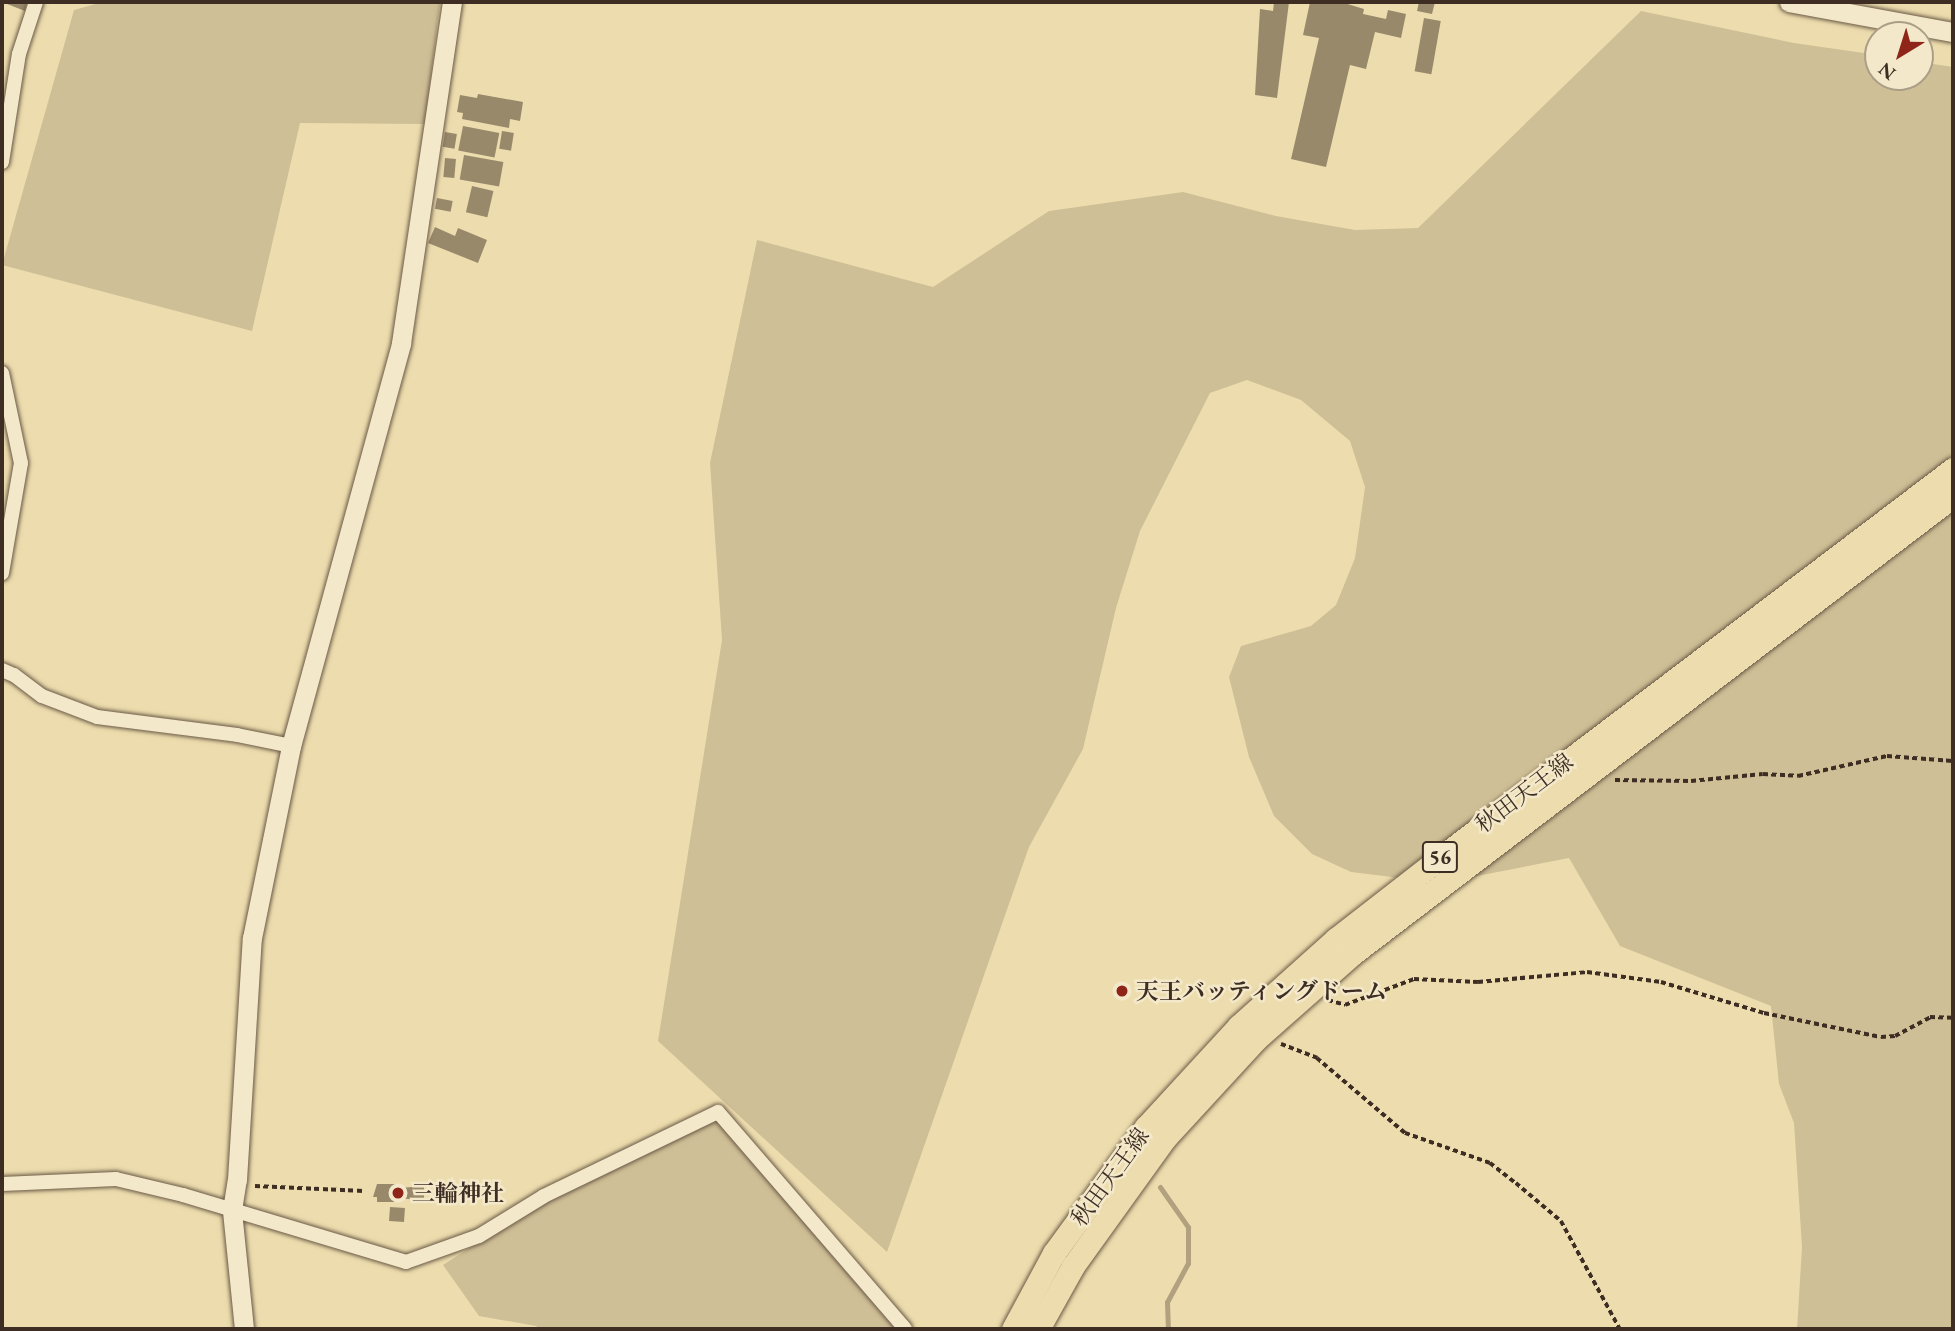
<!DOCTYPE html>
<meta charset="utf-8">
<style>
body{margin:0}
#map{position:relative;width:1955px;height:1331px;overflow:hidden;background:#edddae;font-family:"EB Garamond","Noto Serif JP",serif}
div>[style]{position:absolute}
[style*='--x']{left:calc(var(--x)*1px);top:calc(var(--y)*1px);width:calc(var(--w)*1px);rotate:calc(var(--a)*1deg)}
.green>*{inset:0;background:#cfbf96}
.stream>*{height:5px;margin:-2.5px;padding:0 2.5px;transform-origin:2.5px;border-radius:2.5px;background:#b2a17f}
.building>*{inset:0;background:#99896b;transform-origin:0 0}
.path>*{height:3.5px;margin-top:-1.75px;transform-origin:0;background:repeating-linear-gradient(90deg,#3e2d23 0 5px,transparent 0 8.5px)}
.roads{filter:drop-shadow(0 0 2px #6a5946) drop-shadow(0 0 2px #6a5946)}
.street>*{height:14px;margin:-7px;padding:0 7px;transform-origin:7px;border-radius:7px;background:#f3e9ca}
.secondary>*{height:19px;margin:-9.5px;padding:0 9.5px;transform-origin:9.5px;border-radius:9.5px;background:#f3e9ca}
.primary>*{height:23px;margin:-11.5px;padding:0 11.5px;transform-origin:11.5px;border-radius:11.5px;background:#edddae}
.dots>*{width:19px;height:19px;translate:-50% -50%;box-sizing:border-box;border:4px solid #f3e9ca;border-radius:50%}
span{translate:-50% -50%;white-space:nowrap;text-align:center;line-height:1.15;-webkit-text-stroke:5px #f3e9ca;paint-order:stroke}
.shield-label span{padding:2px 5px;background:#f3e9ca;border:2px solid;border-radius:5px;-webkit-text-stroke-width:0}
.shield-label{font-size:21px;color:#3e2d23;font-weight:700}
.street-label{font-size:23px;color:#3e2d23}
.poi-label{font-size:23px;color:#3e2d23;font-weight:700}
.left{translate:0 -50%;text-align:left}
.frame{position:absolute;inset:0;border:4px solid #3e2d23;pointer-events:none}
.north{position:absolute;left:1864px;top:21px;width:70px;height:70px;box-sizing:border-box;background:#f3e9ca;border:2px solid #ab9e87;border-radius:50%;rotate:218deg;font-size:19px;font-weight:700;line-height:28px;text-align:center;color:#3e2d23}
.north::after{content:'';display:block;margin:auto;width:24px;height:32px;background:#8f2418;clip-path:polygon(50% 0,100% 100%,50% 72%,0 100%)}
</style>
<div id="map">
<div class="green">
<div style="clip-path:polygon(103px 2px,440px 2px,425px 124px,300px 123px,252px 331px,2px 265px,74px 10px)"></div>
<div style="clip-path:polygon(1641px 11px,1794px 43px,1878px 55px,1878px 77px,1920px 77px,1920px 62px,1953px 67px,1953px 1329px,1797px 1329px,1802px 1247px,1794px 1123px,1779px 1084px,1771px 1006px,1620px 946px,1569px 858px,1441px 883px,1351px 872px,1312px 854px,1274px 816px,1249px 757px,1229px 677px,1241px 646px,1311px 626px,1336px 605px,1355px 558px,1365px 487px,1350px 441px,1301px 400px,1247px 380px,1210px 393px,1140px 531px,1116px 608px,1083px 749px,1029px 847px,887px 1252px,658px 1041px,722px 640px,710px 463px,757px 240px,933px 287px,1049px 211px,1183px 192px,1276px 216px,1355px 230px,1418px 228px)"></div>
<div style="clip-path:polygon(717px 1117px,900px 1329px,540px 1329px,536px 1326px,479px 1316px,443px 1265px,542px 1202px)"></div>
</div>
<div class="stream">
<div style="--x:1160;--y:1187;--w:49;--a:55"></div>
<div style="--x:1188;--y:1227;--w:36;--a:90"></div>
<div style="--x:1188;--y:1263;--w:44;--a:118.3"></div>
<div style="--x:1167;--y:1302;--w:27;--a:88"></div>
</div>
<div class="building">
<div style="clip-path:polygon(2px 2px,27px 2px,25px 11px)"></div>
<div style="clip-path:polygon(1274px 2px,1289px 2px,1277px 98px,1255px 95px,1260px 9px,1273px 11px)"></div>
<div style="clip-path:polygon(1310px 2px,1341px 2px,1364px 9px,1363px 14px,1386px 19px,1388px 10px,1406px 14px,1401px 38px,1375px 32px,1366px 69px,1350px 65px,1326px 167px,1291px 159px,1319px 38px,1303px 35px)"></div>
<div style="clip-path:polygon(1419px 2px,1435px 2px,1432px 14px,1417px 11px)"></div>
<div style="left:1424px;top:18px;width:17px;height:54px;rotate:10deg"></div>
<div style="clip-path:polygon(478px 94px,523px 102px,520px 121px,510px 119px,509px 128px,462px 119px,463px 113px,457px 112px,460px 95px,477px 98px)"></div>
<div style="left:463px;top:126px;width:37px;height:25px;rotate:11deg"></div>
<div style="left:502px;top:131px;width:12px;height:18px;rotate:9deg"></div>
<div style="left:445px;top:132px;width:12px;height:15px;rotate:9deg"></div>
<div style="left:464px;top:155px;width:40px;height:25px;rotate:10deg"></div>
<div style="left:445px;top:158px;width:11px;height:19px;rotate:5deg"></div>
<div style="left:472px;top:186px;width:22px;height:27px;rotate:13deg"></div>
<div style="left:437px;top:198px;width:16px;height:11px;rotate:11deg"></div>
<div style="clip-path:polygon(435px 227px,455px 236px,458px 228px,487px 240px,478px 263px,428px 243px)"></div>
<div style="clip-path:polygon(377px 1184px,400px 1184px,400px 1188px,424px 1186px,424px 1201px,400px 1198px,399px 1202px,377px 1202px,377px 1197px,373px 1197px)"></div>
<div style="left:390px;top:1207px;width:15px;height:14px;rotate:4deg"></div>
</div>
<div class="path">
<div style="--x:1615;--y:780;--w:76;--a:0.8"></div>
<div style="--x:1691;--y:781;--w:72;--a:-5.6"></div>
<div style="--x:1763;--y:774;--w:35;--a:3"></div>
<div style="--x:1798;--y:776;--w:91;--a:-12.7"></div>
<div style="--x:1887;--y:756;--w:66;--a:4.3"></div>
<div style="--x:1328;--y:1000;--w:18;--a:16"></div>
<div style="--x:1345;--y:1005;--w:74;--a:-20.6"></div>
<div style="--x:1414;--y:979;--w:64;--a:2.7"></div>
<div style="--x:1478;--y:982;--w:109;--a:-5.2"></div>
<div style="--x:1587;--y:972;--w:75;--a:7.7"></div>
<div style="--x:1661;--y:982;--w:108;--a:16.8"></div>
<div style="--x:1764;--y:1013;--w:119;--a:11.6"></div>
<div style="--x:1881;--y:1037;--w:14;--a:-4"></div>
<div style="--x:1895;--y:1036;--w:40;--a:-28"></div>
<div style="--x:1930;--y:1017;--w:23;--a:2"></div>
<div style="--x:1281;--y:1044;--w:39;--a:21"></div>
<div style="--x:1317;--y:1058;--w:116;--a:40.4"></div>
<div style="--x:1405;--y:1133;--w:90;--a:19.4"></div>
<div style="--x:1490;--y:1163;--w:33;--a:38"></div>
<div style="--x:1516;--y:1183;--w:59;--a:40.2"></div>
<div style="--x:1561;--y:1221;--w:123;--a:61.4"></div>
<div style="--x:255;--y:1186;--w:109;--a:2.6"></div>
</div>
<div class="roads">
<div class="street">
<div style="--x:2;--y:162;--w:109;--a:-81.1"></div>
<div style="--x:19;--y:54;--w:55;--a:-71.9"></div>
<div style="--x:2;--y:373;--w:92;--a:78.1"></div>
<div style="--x:21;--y:463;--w:112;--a:99.8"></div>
<div style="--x:2;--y:670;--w:13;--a:23"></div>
<div style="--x:14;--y:675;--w:35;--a:37"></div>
<div style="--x:42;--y:696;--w:59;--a:20.9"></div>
<div style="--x:97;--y:717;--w:141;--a:7.3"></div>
<div style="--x:237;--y:735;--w:55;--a:11.5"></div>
<div style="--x:2;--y:1184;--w:114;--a:-2.5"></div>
<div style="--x:116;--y:1179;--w:69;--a:13.4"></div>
<div style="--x:183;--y:1195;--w:233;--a:16.7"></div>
<div style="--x:406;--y:1262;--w:77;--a:-19.6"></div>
<div style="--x:479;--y:1236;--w:76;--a:-31.6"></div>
<div style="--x:544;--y:1196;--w:193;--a:-25.8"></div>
<div style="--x:718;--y:1112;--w:286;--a:49.2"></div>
</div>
<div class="secondary">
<div style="--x:1789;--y:2;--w:167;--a:10.4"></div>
<div style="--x:244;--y:1329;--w:120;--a:-95.8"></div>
<div style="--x:232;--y:1210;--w:30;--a:-81"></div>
<div style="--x:237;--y:1180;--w:242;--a:-86.5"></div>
<div style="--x:252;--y:938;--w:196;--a:-78.5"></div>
<div style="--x:291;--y:746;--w:418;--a:-74.7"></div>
<div style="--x:401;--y:343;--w:345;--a:-81.5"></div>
</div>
<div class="primary">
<div style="--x:1013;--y:1329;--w:86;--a:-61.7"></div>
<div style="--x:1054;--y:1253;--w:156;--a:-53.9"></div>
<div style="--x:1146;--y:1127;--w:137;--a:-47.4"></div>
<div style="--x:1239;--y:1026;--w:130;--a:-41.9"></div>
<div style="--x:1336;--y:939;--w:137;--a:-37.9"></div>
<div style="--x:1444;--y:855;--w:639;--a:-37.17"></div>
<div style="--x:1038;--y:1329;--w:72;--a:-60.9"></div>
<div style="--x:1073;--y:1266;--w:158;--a:-54.3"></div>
<div style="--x:1165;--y:1138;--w:134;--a:-47.4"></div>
<div style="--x:1256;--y:1039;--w:128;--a:-41.5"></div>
<div style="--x:1352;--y:954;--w:756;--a:-37.31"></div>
</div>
</div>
<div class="dots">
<div style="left:1122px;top:991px;background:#8f2418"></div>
<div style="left:398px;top:1193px;background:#8f2418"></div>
</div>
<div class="shield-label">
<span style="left:1440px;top:857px">56</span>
</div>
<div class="street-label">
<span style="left:1524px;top:793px;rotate:-37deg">秋田天王線</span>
<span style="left:1110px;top:1177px;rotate:-54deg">秋田天王線</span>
</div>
<div class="poi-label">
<span class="left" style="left:1136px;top:991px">天王バッティングドーム</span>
<span class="left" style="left:412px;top:1193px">三輪神社</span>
</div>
<div class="frame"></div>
<div class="north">N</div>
</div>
